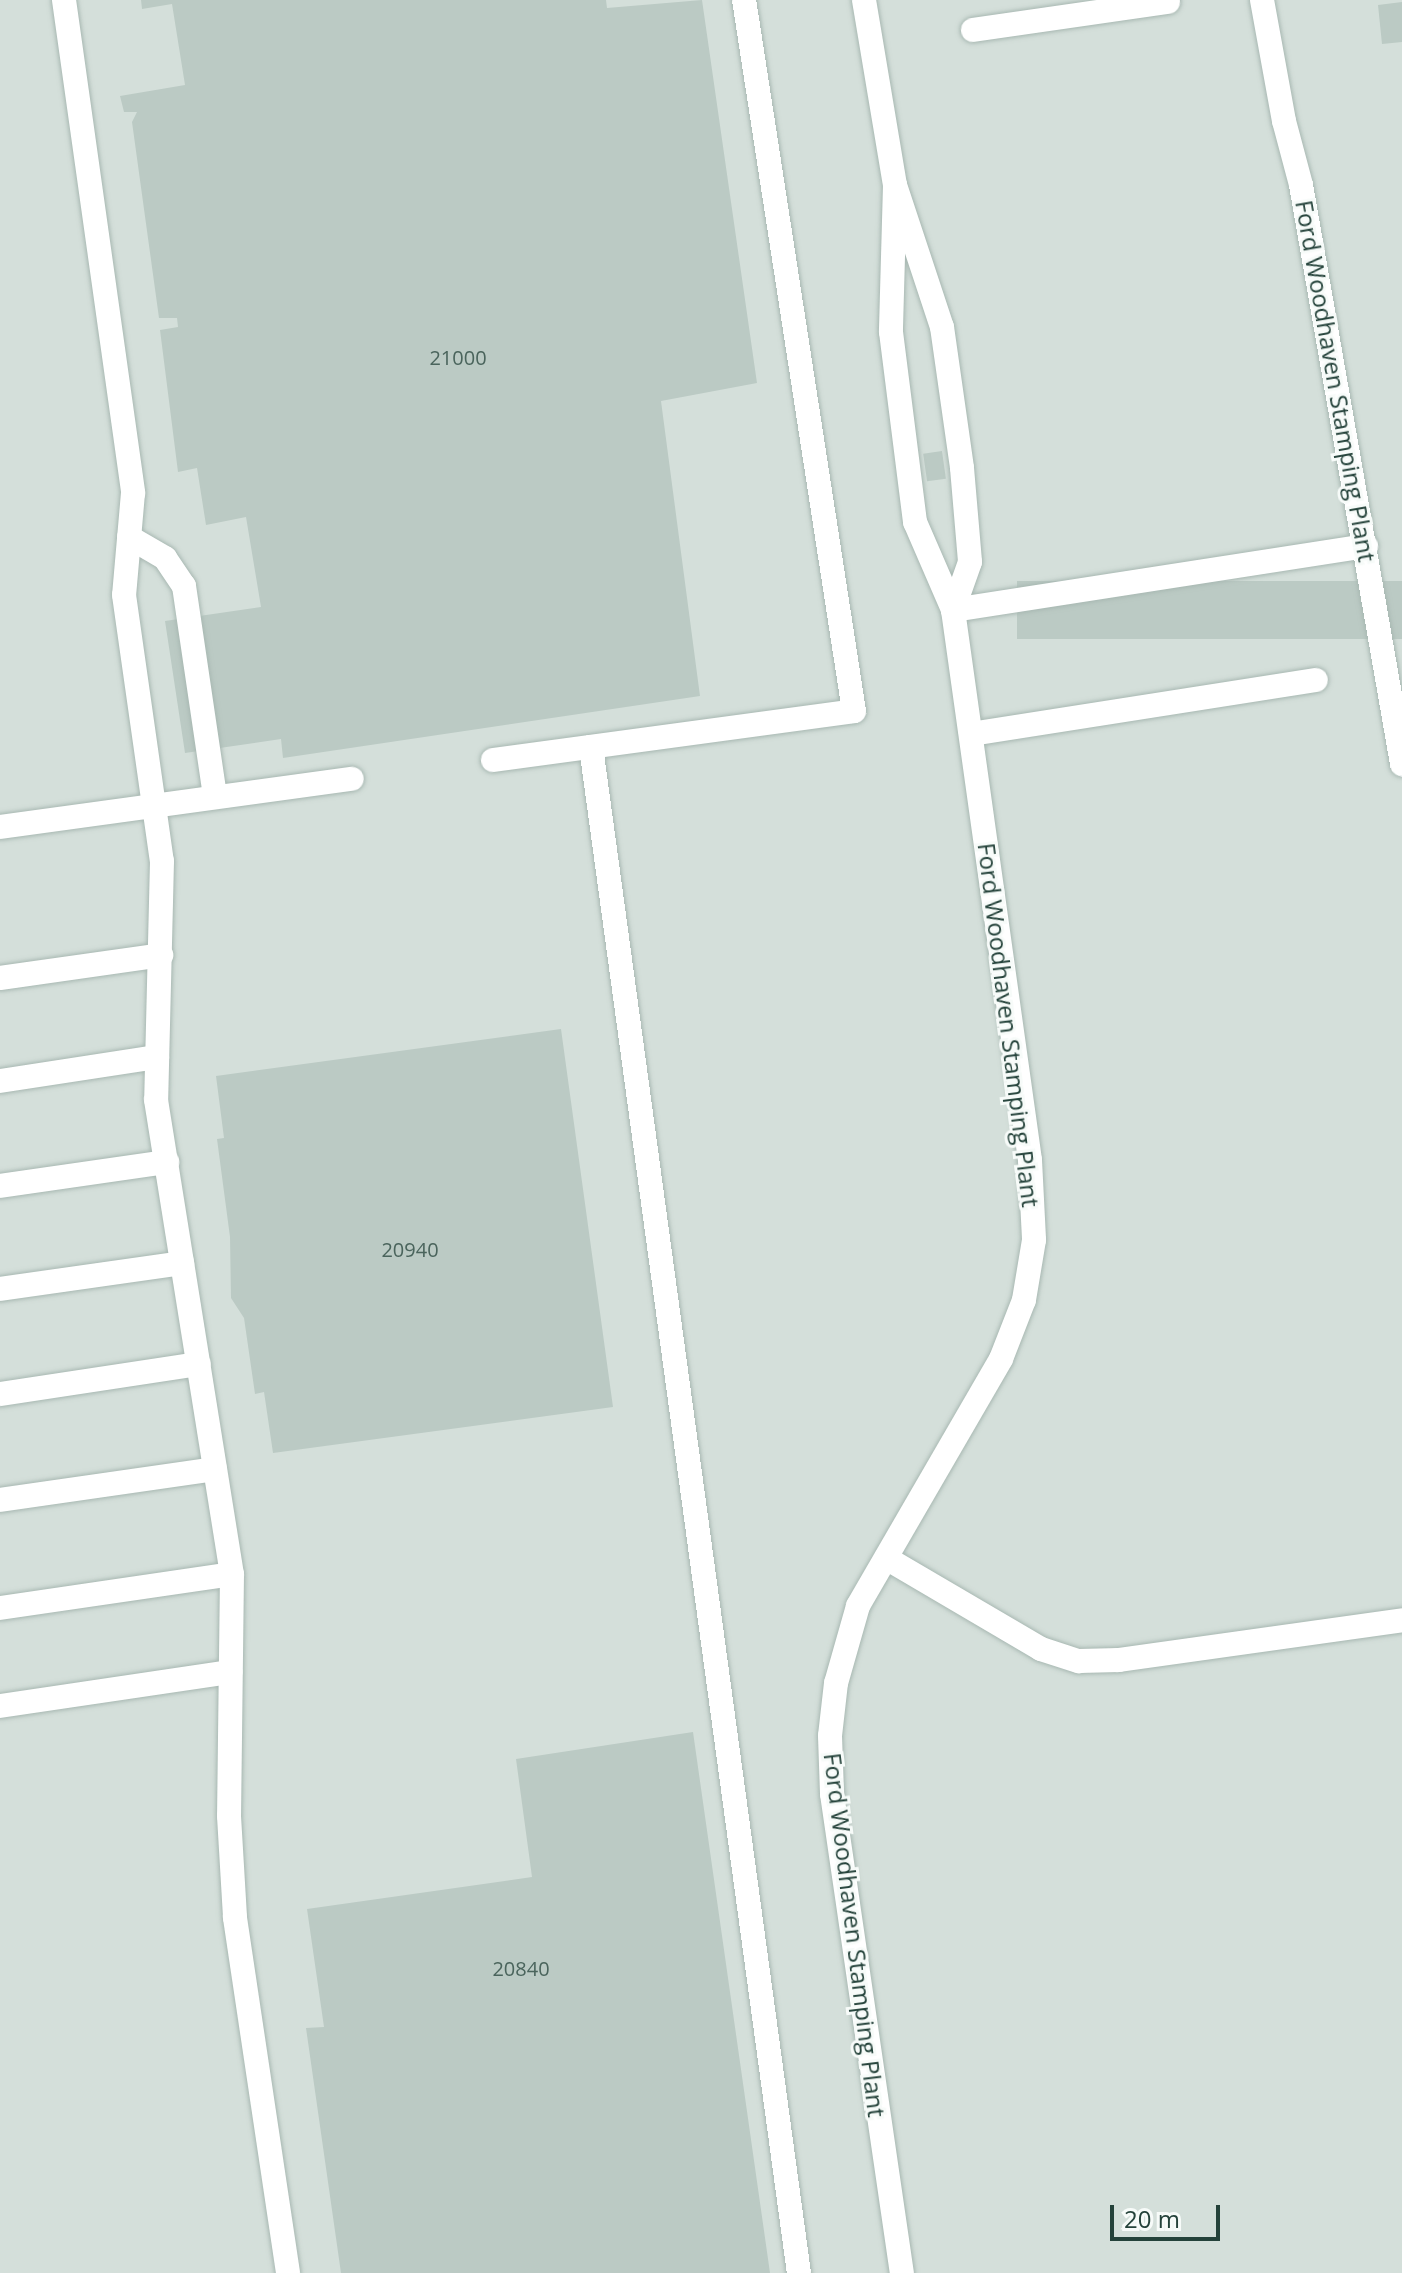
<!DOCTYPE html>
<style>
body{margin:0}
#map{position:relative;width:1402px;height:2273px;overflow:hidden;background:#e6efeb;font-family:"Open Sans",sans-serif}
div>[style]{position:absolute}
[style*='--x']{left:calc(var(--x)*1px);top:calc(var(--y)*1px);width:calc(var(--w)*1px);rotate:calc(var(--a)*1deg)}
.built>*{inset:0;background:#d4dfda;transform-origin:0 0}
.building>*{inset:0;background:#bbcac4;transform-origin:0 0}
.roads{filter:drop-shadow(0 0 2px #a8b8b2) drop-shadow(0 0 2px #a8b8b2)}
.minor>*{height:24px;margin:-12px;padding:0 12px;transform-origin:12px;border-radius:12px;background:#fff}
span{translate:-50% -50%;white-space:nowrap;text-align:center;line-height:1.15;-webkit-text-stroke:6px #f7fbf9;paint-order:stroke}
.number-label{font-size:20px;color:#4a645c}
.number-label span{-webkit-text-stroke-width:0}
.street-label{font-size:24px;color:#24423a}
.scale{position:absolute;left:1110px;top:2205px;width:110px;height:36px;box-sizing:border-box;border:4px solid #24423a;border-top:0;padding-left:10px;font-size:24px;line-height:28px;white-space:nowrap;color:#24423a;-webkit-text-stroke:6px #f7fbf9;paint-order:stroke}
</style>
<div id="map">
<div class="built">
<div style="left:0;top:0;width:1402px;height:2273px"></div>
</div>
<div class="building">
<div style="clip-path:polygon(141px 0,606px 0,607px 8px,702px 0,757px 383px,661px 401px,700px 696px,283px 758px,281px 739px,185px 753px,165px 621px,261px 607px,246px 517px,206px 525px,197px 468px,178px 472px,160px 330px,178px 327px,177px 318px,159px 318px,132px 122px,137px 112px,124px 112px,120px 96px,185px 85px,172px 4px,142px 9px)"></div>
<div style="clip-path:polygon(1402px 2px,1402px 42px,1382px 44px,1378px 5px)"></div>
<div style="left:942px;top:451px;width:28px;height:19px;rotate:82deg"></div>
<div style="left:1402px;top:581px;width:58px;height:385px;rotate:90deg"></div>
<div style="clip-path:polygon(561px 1029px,613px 1407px,273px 1453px,264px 1392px,255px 1394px,244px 1318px,231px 1298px,230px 1237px,217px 1139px,224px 1138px,216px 1076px)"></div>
<div style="clip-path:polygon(693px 1732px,770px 2273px,341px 2273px,306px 2028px,324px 2027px,307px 1909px,532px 1877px,516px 1759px)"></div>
</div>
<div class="roads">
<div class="minor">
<div style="--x:64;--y:0;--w:498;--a:82"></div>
<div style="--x:133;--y:493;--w:102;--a:95"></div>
<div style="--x:124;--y:595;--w:269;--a:81.9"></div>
<div style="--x:162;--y:861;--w:239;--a:91.4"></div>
<div style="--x:156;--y:1100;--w:480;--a:80.9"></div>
<div style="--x:232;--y:1574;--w:242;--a:90.7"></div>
<div style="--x:229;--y:1816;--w:102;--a:86.6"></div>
<div style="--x:235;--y:1918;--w:359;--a:81.5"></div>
<div style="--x:864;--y:0;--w:188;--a:80.5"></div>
<div style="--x:895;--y:185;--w:150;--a:71.7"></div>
<div style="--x:942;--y:327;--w:142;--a:81.9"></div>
<div style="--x:962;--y:468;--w:94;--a:85.1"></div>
<div style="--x:970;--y:562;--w:51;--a:109.5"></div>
<div style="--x:1262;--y:0;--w:123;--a:79.7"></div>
<div style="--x:1284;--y:121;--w:66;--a:75.1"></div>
<div style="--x:1301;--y:185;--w:588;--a:80.1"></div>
<div style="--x:973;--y:30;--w:197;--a:-8.2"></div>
<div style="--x:895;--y:185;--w:147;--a:91.6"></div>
<div style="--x:891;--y:332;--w:192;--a:82.8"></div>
<div style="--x:915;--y:522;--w:96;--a:66.6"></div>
<div style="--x:953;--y:610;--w:555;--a:82.03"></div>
<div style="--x:1030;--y:1160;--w:80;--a:87.1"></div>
<div style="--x:1034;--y:1240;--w:61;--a:99.5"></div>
<div style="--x:1024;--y:1300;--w:63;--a:111.3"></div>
<div style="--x:1001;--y:1359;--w:285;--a:120.1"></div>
<div style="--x:858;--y:1606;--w:80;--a:105.9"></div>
<div style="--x:836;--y:1683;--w:53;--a:96.5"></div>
<div style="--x:830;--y:1736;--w:58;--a:88"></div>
<div style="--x:832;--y:1794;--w:484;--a:81.7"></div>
<div style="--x:129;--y:537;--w:42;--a:30.3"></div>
<div style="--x:165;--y:558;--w:34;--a:56"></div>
<div style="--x:184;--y:586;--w:213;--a:81.6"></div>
<div style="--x:953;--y:610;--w:418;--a:-8.8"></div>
<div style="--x:971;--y:734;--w:349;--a:-8.9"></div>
<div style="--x:591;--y:747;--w:1540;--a:82.24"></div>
<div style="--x:493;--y:760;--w:364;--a:-7.7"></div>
<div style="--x:854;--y:711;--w:719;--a:-98.79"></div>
<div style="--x:0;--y:827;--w:355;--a:-7.8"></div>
<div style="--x:0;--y:978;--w:163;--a:-8.1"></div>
<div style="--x:0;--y:1081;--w:159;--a:-8.7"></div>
<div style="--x:0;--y:1186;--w:169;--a:-8.2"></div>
<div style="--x:0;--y:1289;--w:184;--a:-8.1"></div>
<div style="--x:0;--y:1394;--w:201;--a:-8.6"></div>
<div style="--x:0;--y:1500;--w:217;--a:-8.2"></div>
<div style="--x:886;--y:1558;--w:180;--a:30.4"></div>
<div style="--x:1041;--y:1649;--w:40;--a:18"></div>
<div style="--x:1079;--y:1661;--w:40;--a:-1.4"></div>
<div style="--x:1119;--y:1660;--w:286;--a:-8"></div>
<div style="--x:0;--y:1608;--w:234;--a:-8.3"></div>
<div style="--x:0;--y:1706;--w:233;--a:-8.4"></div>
</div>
</div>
<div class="number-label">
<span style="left:458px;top:357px">21000</span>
<span style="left:410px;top:1249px">20940</span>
<span style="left:521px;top:1968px">20840</span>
</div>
<div class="street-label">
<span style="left:1336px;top:381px;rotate:80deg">Ford Woodhaven Stamping Plant</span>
<span style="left:1009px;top:1025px;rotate:83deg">Ford Woodhaven Stamping Plant</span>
<span style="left:855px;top:1935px;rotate:83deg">Ford Woodhaven Stamping Plant</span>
</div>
<div class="scale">20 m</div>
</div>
